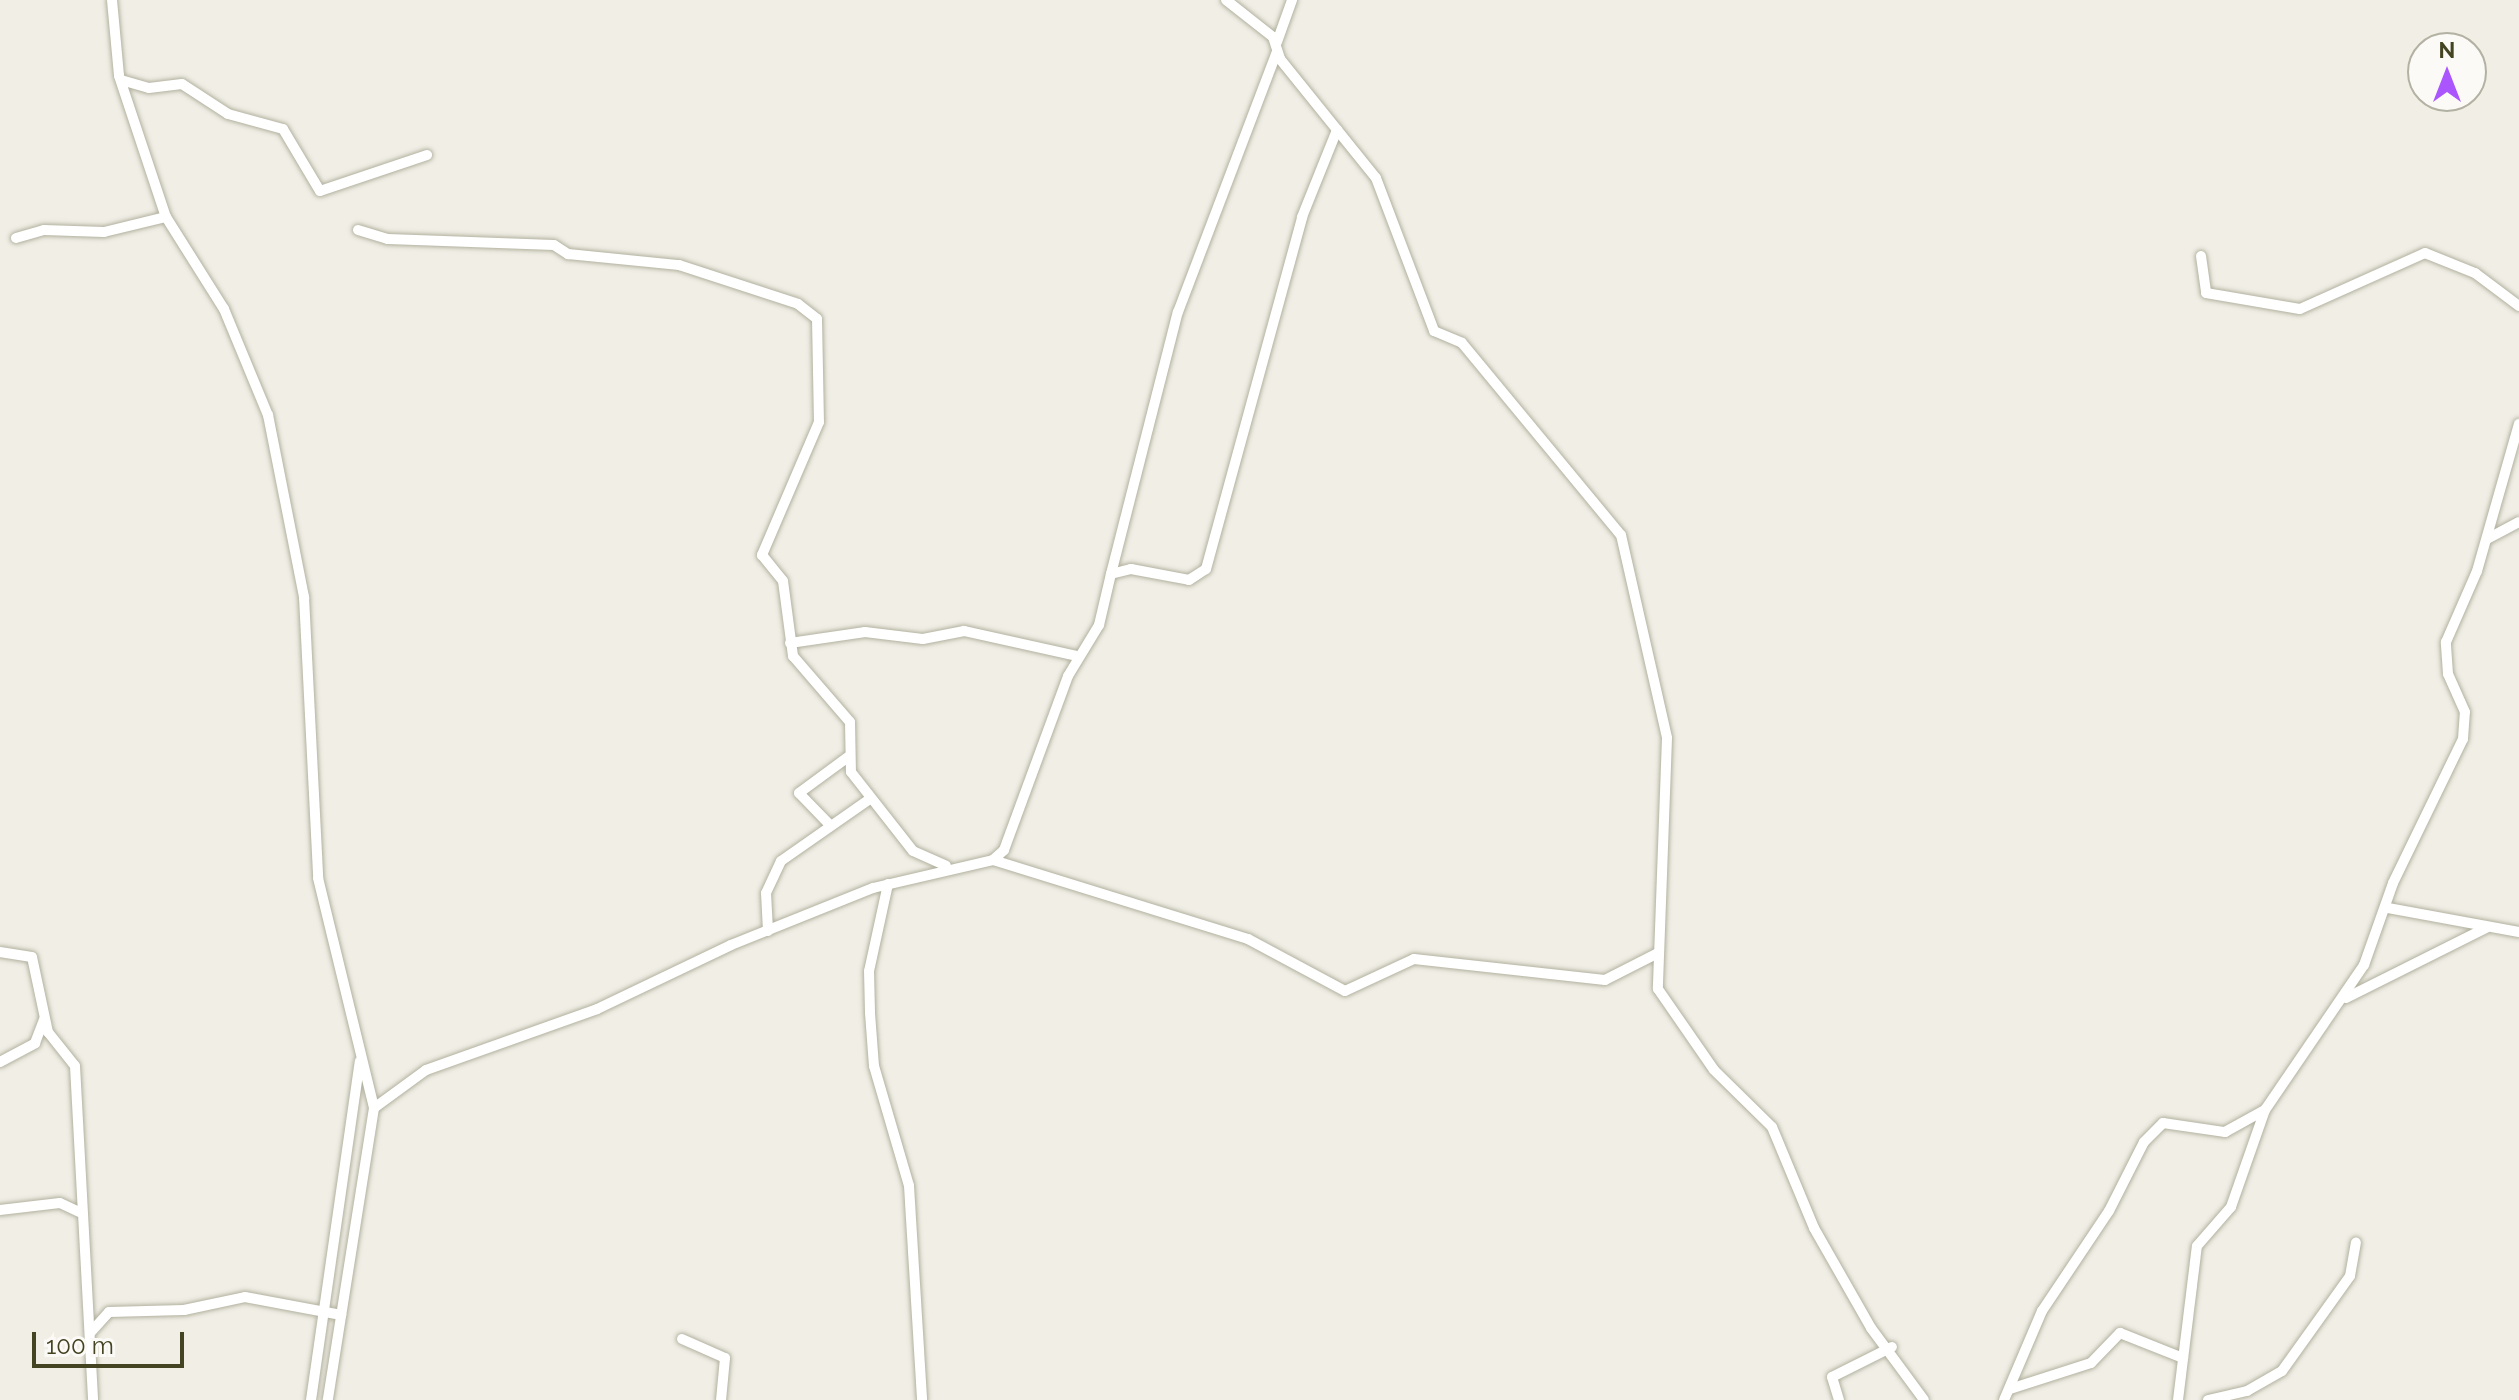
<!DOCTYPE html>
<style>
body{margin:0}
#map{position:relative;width:2519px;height:1400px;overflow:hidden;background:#f0eee5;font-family:Raleway,sans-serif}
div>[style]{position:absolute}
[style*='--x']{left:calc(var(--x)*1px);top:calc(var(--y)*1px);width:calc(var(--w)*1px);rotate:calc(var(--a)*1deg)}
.roads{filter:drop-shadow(0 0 2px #b2b19f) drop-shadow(0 0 2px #b2b19f)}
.minor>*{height:10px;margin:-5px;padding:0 5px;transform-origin:5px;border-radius:5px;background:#fff}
span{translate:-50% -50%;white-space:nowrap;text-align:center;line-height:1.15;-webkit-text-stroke:6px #fbfaf7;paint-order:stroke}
.north{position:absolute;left:2407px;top:32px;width:80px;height:80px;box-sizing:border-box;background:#fbfaf7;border:2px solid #b2b1a2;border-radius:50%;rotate:0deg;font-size:22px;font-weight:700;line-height:32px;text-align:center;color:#442}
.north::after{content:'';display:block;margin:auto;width:28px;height:36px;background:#aa55fe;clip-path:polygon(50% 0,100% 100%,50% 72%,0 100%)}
.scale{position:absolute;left:32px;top:1332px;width:152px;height:36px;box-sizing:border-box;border:4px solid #442;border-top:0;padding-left:10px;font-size:24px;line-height:28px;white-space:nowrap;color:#442;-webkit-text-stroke:6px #fbfaf7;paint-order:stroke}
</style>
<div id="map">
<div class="roads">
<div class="minor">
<div style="--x:112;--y:0;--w:76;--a:84.7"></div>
<div style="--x:119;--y:76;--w:149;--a:71.6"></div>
<div style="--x:166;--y:217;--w:109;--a:57.8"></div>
<div style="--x:224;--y:309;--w:115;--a:67.5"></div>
<div style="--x:268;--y:415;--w:186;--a:78.8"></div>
<div style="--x:304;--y:597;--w:281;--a:87.1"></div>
<div style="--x:318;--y:878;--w:237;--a:76.3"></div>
<div style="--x:374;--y:1108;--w:296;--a:99"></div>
<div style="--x:1226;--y:0;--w:60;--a:38.2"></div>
<div style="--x:1273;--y:37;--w:23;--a:72"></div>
<div style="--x:1280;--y:59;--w:153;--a:51.1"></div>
<div style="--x:1376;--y:178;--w:164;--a:69.2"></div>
<div style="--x:1434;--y:331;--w:30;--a:23"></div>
<div style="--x:1462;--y:343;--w:249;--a:50.4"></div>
<div style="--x:1621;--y:535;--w:208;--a:77.2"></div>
<div style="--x:1667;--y:738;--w:251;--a:92.1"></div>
<div style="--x:1658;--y:989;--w:98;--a:55.3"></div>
<div style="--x:1714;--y:1070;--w:81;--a:44.5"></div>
<div style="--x:1772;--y:1127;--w:109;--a:67.4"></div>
<div style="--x:1814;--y:1228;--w:115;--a:60.3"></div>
<div style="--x:1871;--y:1328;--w:89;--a:53.6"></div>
<div style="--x:1277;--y:42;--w:45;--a:-70.3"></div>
<div style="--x:121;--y:80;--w:29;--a:16"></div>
<div style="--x:149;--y:88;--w:33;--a:-7"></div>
<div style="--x:182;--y:84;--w:55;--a:33.1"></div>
<div style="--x:228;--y:114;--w:57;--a:15.3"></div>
<div style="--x:283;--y:129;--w:72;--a:59.2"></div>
<div style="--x:320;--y:191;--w:113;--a:-18.6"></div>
<div style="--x:358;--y:230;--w:31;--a:17"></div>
<div style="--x:388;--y:239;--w:166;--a:2.1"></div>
<div style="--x:554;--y:245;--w:17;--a:33"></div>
<div style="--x:568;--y:254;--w:112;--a:5.7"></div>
<div style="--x:679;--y:265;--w:125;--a:18.1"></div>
<div style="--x:798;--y:304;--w:24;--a:38"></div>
<div style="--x:817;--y:319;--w:103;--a:88.9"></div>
<div style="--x:819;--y:422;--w:145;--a:113.2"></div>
<div style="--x:762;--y:555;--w:33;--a:51"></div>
<div style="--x:783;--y:581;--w:76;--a:82.4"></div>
<div style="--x:793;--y:656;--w:87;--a:49.2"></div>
<div style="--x:850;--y:722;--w:50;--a:88.9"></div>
<div style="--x:851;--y:772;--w:100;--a:51.9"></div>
<div style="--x:913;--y:851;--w:36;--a:24"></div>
<div style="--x:16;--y:238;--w:29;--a:-16"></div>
<div style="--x:44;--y:230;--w:60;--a:1.9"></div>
<div style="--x:104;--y:232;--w:64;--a:-13.6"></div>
<div style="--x:2201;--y:256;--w:37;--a:82"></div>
<div style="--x:2206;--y:293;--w:95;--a:9.7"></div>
<div style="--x:2300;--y:309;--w:137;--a:-24.1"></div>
<div style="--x:2425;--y:253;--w:54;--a:21.8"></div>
<div style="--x:2475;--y:273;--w:55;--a:36.9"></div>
<div style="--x:2487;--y:539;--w:36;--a:-28"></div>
<div style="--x:1111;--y:574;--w:270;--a:-75.7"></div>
<div style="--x:1178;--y:312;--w:278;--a:-69.2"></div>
<div style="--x:790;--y:643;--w:76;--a:-8.3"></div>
<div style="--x:865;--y:632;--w:58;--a:6.9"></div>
<div style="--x:923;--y:639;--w:42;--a:-11"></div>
<div style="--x:964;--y:631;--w:116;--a:12.5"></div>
<div style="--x:829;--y:824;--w:43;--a:-134.1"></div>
<div style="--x:799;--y:793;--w:61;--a:-36.3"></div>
<div style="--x:993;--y:860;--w:267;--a:17.2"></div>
<div style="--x:1248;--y:939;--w:110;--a:28.2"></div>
<div style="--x:1345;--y:991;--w:76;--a:-24.9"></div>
<div style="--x:1414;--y:959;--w:192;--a:6.3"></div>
<div style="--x:1605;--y:980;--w:59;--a:-27"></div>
<div style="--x:888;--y:884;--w:89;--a:102.3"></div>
<div style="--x:869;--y:971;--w:42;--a:88.6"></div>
<div style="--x:870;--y:1013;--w:53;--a:85.7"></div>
<div style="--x:874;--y:1066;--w:125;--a:73.7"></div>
<div style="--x:909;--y:1186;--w:214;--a:86.5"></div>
<div style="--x:2388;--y:908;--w:133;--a:10.4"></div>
<div style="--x:768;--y:931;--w:38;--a:-93"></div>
<div style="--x:766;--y:893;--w:35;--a:-65"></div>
<div style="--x:781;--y:861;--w:108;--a:-34.9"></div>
<div style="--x:0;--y:952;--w:32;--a:9"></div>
<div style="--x:32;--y:957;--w:77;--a:78"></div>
<div style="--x:48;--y:1032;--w:43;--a:51.5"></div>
<div style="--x:75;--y:1066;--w:334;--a:86.9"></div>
<div style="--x:2346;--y:998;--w:157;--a:-26.6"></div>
<div style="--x:0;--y:1062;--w:40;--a:-28"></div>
<div style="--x:35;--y:1043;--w:26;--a:-69"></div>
<div style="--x:374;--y:1108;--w:64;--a:-36.2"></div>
<div style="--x:426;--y:1070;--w:182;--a:-19.6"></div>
<div style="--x:597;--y:1009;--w:148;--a:-25.5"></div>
<div style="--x:731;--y:945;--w:153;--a:-21.9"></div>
<div style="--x:873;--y:888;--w:123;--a:-13.1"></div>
<div style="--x:993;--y:860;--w:15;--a:-42"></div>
<div style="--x:1004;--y:850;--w:185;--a:-69.8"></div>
<div style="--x:1068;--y:676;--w:60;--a:-58.7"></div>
<div style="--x:1099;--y:625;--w:52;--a:-76.8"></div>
<div style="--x:1111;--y:574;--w:21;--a:-14"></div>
<div style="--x:1131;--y:569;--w:59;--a:10.7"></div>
<div style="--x:1189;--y:580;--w:20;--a:-33"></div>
<div style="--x:1206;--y:569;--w:365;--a:-74.7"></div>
<div style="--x:1302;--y:217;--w:94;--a:-68.1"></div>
<div style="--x:0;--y:1210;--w:60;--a:-6.7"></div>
<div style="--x:60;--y:1203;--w:23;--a:25"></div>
<div style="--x:91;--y:1332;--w:27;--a:-48"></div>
<div style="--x:109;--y:1312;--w:75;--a:-1.5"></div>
<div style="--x:184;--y:1310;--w:62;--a:-12"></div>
<div style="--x:245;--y:1297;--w:98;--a:10.6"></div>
<div style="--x:682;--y:1339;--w:47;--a:23.8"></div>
<div style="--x:725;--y:1358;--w:42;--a:95.4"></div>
<div style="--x:2010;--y:1389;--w:85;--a:-17.8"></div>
<div style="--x:2091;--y:1363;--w:42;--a:-46"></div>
<div style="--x:2120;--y:1333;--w:68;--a:21.6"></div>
<div style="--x:311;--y:1400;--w:342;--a:-81.8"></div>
<div style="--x:1839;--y:1400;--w:24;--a:-107"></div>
<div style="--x:1832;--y:1377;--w:67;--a:-26.6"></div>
<div style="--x:2004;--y:1400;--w:97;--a:-66.9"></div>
<div style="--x:2042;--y:1311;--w:120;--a:-56.2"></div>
<div style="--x:2109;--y:1211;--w:77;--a:-63.1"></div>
<div style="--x:2144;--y:1142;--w:27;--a:-45"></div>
<div style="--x:2163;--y:1123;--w:63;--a:8.3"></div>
<div style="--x:2225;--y:1132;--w:43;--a:-28.9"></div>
<div style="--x:2178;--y:1400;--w:155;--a:-83"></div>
<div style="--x:2197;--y:1246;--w:52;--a:-48.9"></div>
<div style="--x:2231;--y:1207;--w:103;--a:-70.7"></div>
<div style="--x:2265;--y:1110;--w:176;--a:-55.7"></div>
<div style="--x:2364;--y:965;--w:87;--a:-70.5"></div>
<div style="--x:2393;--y:883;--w:160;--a:-64.1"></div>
<div style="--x:2463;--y:739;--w:27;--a:-86"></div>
<div style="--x:2465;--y:712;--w:42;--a:-114.1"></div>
<div style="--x:2448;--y:674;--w:32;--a:-94"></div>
<div style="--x:2446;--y:642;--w:77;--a:-66.4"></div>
<div style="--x:2477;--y:571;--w:153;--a:-74.1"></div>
<div style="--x:2208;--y:1400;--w:40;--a:-13"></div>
<div style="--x:2247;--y:1391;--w:40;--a:-29.7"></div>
<div style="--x:2282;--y:1371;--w:117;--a:-54.4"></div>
<div style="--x:2350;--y:1276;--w:34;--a:-80"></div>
</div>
</div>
<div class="north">N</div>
<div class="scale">100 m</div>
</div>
